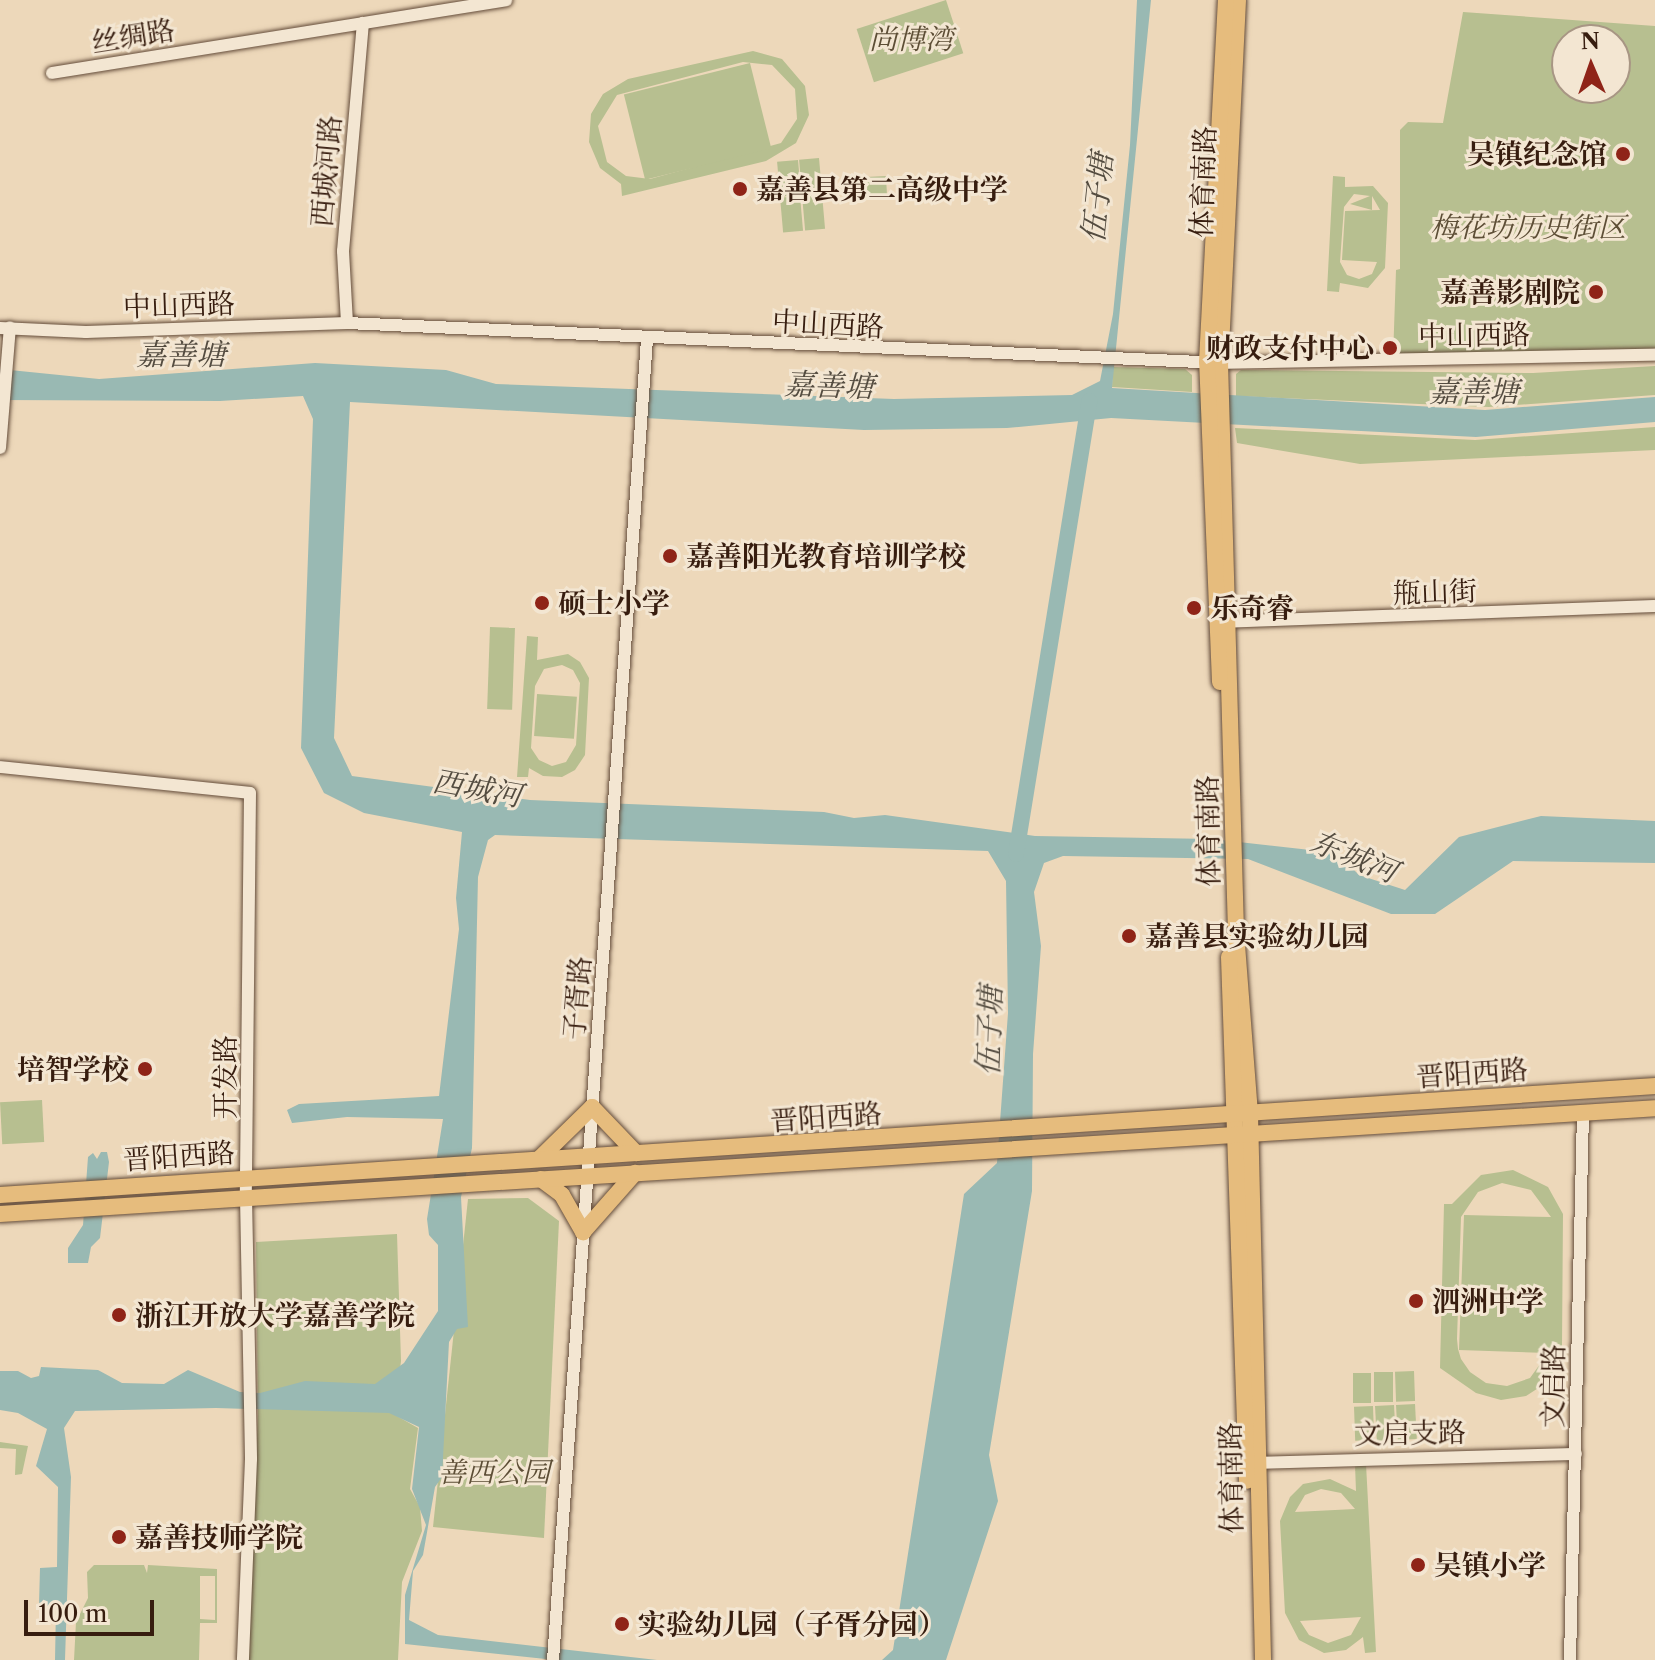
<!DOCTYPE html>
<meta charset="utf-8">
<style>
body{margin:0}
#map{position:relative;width:1655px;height:1660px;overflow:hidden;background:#edd8ba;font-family:"Libre Caslon Text","Noto Serif SC",serif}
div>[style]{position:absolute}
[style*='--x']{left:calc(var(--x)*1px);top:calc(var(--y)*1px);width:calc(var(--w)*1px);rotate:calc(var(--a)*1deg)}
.green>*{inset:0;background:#b7bf90;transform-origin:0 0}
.water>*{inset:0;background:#99b9b3}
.river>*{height:16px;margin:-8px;padding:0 8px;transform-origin:8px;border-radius:8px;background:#99b9b3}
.roads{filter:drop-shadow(0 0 2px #644c3a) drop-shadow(0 0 2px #644c3a)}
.minor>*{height:12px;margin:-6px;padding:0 6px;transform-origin:6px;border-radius:6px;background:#f3e6d2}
.major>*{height:16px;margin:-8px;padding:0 8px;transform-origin:8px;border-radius:8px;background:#e6bc7d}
.dots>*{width:22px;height:22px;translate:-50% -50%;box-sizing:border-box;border:4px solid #f3e6d2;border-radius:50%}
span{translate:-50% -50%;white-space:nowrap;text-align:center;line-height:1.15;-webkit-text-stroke:6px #f3e6d2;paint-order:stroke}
.street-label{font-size:28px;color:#371d0f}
.park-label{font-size:28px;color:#5d4e36;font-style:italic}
.poi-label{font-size:28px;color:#371d0f;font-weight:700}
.right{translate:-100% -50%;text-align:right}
.left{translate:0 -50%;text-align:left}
.water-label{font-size:30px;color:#544c40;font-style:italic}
.north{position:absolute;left:1551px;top:24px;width:80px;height:80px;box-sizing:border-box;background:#f3e6d2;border:2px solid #a89684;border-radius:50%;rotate:358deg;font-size:22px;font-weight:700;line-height:32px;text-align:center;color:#371d0f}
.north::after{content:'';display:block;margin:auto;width:28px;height:36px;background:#8f2418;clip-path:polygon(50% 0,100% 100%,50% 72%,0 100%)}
.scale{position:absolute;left:24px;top:1600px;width:130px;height:36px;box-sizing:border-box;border:4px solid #371d0f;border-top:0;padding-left:10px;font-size:24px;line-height:28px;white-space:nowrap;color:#371d0f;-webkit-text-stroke:6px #f3e6d2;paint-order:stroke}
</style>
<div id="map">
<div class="green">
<div style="left:946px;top:0;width:56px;height:94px;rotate:72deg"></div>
<div style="clip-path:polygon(evenodd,1463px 12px,1655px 26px,1655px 348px,1649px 352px,1393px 358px,1396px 270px,1400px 269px,1400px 130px,1408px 122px,1443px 123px,1463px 12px,1567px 40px,1615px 40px,1615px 88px,1567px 88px,1567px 40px)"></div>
<div style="clip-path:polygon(evenodd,753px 51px,782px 59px,805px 86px,809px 115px,796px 143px,766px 161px,622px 196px,621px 184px,600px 168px,589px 142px,591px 114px,603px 94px,628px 79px,753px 51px,743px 62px,772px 65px,795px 89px,797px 119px,781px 143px,650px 179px,626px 176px,607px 162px,598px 126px,617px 95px,743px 62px)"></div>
<div style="left:750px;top:63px;width:88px;height:130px;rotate:76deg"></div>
<div style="left:819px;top:158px;width:35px;height:20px;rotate:85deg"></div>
<div style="left:798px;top:160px;width:35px;height:21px;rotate:85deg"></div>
<div style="left:886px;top:176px;width:20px;height:35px;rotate:87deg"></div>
<div style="clip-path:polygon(evenodd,1333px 176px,1345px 177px,1345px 187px,1373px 186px,1388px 203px,1385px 268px,1368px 288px,1340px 283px,1339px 292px,1327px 291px,1333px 176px,1354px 194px,1370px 196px,1350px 204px,1372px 210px,1372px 196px,1380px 210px,1345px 211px,1342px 260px,1377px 262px,1372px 274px,1359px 279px,1347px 275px,1340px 262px,1344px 207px,1354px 194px)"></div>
<div style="left:822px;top:194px;width:35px;height:20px;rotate:85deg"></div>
<div style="left:800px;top:196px;width:35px;height:20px;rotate:85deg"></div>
<div style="clip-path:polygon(1655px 366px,1655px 395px,1489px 407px,1236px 396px,1236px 374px,1241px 370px,1533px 373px)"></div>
<div style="clip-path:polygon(1113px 367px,1185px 369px,1192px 375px,1192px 392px,1112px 387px)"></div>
<div style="clip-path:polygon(1655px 427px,1655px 450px,1360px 464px,1237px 443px,1235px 428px,1475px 440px)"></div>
<div style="left:490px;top:627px;width:25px;height:82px;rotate:2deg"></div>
<div style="clip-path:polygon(evenodd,527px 636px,538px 637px,537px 660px,568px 654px,580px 662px,589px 678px,585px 755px,575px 770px,562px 777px,543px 776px,529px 768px,528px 777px,517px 777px,527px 636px,562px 665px,573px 670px,580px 683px,576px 745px,566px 762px,552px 766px,539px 760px,531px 748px,535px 686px,544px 669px,562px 665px)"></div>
<div style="left:537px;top:694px;width:40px;height:42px;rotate:4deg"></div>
<div style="left:42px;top:1100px;width:42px;height:42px;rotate:87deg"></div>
<div style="clip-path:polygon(evenodd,1513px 1170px,1548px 1187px,1563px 1214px,1562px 1346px,1555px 1370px,1543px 1385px,1526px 1396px,1501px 1400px,1476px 1393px,1440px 1368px,1444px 1204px,1452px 1204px,1481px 1175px,1513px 1170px,1502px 1183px,1531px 1190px,1551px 1217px,1464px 1215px,1459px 1350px,1548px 1353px,1530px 1378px,1507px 1386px,1486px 1383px,1470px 1372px,1461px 1359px,1458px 1349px,1457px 1339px,1461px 1217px,1478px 1192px,1502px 1183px)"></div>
<div style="clip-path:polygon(528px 1198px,559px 1221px,544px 1538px,433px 1527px,468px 1199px)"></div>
<div style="clip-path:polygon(397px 1234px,401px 1361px,395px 1415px,418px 1428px,410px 1489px,420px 1507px,422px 1531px,402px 1582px,398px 1660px,248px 1660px,258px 1414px,256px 1242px)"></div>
<div style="left:1414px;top:1371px;width:30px;height:19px;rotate:88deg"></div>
<div style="left:1374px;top:1372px;width:19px;height:30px"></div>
<div style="left:1353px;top:1373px;width:18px;height:30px"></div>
<div style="left:1415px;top:1404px;width:35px;height:19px;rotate:87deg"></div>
<div style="left:1394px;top:1405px;width:35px;height:19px;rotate:87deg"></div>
<div style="left:1373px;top:1406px;width:34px;height:19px;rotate:88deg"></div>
<div style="clip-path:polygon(0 1442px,28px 1446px,22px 1474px,15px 1475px,16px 1449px,0 1448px)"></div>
<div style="clip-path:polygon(evenodd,1366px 1464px,1376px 1652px,1365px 1653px,1363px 1637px,1346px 1650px,1324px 1653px,1299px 1640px,1285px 1613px,1280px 1521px,1290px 1497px,1303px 1484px,1330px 1479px,1356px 1491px,1355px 1465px,1366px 1464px,1321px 1489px,1341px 1493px,1355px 1509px,1295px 1512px,1305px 1495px,1321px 1489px,1366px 1464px,1361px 1617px,1351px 1635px,1328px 1643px,1309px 1635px,1300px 1621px,1361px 1617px)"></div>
<div style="clip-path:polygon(evenodd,94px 1565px,144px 1565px,147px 1573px,148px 1565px,217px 1569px,217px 1623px,200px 1623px,199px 1660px,74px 1660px,76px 1622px,88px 1598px,87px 1572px,94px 1565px,200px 1576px,215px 1576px,215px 1620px,200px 1619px,200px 1576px)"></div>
</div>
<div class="water">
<div style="clip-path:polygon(1137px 0,1151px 0,1112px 388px,1485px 410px,1655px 397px,1655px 422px,1476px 437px,1111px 418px,1007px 428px,864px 430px,350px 402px,334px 738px,352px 776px,530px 800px,824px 812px,854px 818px,885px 815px,1035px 836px,1212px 839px,1337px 853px,1359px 875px,1405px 890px,1459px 837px,1541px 816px,1655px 821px,1655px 863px,1513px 861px,1435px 914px,1391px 914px,1248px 859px,1063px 856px,1044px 863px,1034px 892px,1041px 946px,1033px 1054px,1032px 1191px,989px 1455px,998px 1501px,946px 1660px,882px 1660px,893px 1650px,964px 1194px,997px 1163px,1008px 1013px,1006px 881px,988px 851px,495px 835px,488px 840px,478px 877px,472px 1148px,461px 1197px,468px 1327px,457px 1329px,449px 1342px,442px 1477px,435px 1487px,423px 1555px,413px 1571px,409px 1620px,438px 1635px,657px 1660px,555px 1660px,405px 1644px,405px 1595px,426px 1525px,412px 1489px,419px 1427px,389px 1413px,216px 1408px,75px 1411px,64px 1428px,71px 1477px,65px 1660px,55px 1660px,56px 1607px,39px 1605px,40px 1568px,57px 1567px,58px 1487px,36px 1466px,47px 1429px,18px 1413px,0 1410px,0 1371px,18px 1371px,31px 1378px,39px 1376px,41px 1367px,98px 1370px,122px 1383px,164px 1384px,188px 1370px,240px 1392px,260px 1393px,305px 1381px,375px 1384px,404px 1363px,438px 1311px,438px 1245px,429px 1235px,427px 1219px,443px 1119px,347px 1117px,292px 1123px,287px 1110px,299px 1104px,439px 1096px,459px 929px,456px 898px,462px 832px,364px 813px,324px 793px,301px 748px,313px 419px,303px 396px,220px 401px,0 400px,0 369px,99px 379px,315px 363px,446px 370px,496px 384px,894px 399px,1072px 395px,1100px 381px,1113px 314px,1130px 145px)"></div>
<div style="clip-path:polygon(101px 1152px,107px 1152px,109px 1162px,100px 1238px,91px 1247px,88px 1263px,68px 1263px,68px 1248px,83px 1225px,88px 1157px,93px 1153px,97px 1159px)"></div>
</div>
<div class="river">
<div style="--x:1016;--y:854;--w:459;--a:-80.8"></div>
</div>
<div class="roads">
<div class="minor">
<div style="--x:52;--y:73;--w:460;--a:-9.1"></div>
<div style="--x:347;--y:323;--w:72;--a:-93.2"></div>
<div style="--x:343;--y:251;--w:229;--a:-85"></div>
<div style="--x:0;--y:328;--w:86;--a:2.7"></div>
<div style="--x:86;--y:332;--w:261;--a:-2"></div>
<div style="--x:347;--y:323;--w:874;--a:2.62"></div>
<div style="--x:1220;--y:363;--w:435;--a:-1.1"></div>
<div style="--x:0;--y:448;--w:121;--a:-85.3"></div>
<div style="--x:1219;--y:622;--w:436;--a:-2.1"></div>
<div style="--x:0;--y:767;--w:251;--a:5.9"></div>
<div style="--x:250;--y:793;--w:404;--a:90.6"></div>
<div style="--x:246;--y:1197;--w:262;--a:88.9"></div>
<div style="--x:251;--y:1459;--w:201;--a:92.3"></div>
<div style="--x:1251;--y:1463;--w:325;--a:-1.6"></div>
<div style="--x:553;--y:1660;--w:1324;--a:-85.93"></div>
<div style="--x:1570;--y:1660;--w:546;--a:-88.64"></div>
</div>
<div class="major">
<div style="--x:1238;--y:0;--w:363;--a:92.8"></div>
<div style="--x:1220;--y:363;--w:569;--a:88.39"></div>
<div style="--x:1236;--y:932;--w:184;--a:85.6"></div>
<div style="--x:1250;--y:1115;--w:545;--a:88.63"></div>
<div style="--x:1220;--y:682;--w:320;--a:-92.3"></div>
<div style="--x:1207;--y:362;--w:362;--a:-87"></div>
<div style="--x:1229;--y:957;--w:524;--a:88.03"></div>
<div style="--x:540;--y:1158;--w:73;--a:-44.4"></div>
<div style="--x:592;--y:1107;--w:64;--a:46.3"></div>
<div style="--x:541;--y:1179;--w:26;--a:37"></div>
<div style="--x:562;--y:1195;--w:43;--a:60.4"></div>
<div style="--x:583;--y:1232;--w:79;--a:-48.6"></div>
<div style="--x:0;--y:1195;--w:1659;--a:-3.77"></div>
<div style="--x:0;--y:1214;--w:1658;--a:-3.66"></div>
</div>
</div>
<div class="dots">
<div style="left:1623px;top:154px;background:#8f2418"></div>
<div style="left:740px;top:189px;background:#8f2418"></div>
<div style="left:1596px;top:292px;background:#8f2418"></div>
<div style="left:1390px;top:348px;background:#8f2418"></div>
<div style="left:670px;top:556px;background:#8f2418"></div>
<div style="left:542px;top:603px;background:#8f2418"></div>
<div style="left:1194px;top:608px;background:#8f2418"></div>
<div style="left:1129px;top:936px;background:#8f2418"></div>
<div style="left:145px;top:1069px;background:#8f2418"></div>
<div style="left:1416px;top:1301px;background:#8f2418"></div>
<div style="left:119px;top:1315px;background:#8f2418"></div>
<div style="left:119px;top:1537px;background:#8f2418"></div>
<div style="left:1418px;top:1565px;background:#8f2418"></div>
<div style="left:622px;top:1624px;background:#8f2418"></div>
</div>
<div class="street-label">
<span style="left:133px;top:36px;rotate:-9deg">丝绸路</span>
<span style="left:326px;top:171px;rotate:-85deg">西城河路</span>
<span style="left:1203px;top:182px;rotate:-88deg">体育南路</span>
<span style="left:179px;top:305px;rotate:-2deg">中山西路</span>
<span style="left:828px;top:324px;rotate:3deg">中山西路</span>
<span style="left:1474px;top:335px;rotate:-1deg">中山西路</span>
<span style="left:1435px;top:592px;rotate:-2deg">甁山街</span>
<span style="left:1208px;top:831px;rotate:-91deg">体育南路</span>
<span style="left:577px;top:998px;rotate:-85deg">子胥路</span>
<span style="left:1472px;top:1073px;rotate:-4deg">晋阳西路</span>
<span style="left:225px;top:1077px;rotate:-90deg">开发路</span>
<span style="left:826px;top:1117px;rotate:-4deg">晋阳西路</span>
<span style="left:179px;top:1156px;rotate:-4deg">晋阳西路</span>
<span style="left:1553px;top:1386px;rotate:-89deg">文启路</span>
<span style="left:1410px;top:1433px;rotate:-1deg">文启支路</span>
<span style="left:1231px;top:1478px;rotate:-91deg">体育南路</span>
</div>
<div class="park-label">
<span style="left:911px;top:39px">尚博湾</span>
<span style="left:1528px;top:227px">梅花坊历史街区</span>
<span style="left:494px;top:1472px">善西公园</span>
</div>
<div class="poi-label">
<span class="right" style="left:1607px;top:154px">吴镇纪念馆</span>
<span class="left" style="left:756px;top:189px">嘉善县第二高级中学</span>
<span class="right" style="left:1580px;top:292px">嘉善影剧院</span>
<span class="right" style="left:1374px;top:348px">财政支付中心</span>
<span class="left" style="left:686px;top:556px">嘉善阳光教育培训学校</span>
<span class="left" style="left:558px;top:603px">硕士小学</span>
<span class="left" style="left:1210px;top:608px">乐奇睿</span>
<span class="left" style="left:1145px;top:936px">嘉善县实验幼儿园</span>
<span class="right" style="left:129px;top:1069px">培智学校</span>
<span class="left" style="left:1432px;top:1301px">泗洲中学</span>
<span class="left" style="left:135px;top:1315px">浙江开放大学嘉善学院</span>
<span class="left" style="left:135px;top:1537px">嘉善技师学院</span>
<span class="left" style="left:1434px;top:1565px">吴镇小学</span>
<span class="left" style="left:638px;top:1624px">实验幼儿园（子胥分园）</span>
</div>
<div class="water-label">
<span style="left:1098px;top:198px;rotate:-84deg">伍子塘</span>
<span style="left:181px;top:355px">嘉善塘</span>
<span style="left:829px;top:386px;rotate:2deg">嘉善塘</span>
<span style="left:1474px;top:392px">嘉善塘</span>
<span style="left:477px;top:789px;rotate:10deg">西城河</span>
<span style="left:1354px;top:857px;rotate:22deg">东城河</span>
<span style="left:990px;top:1031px;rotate:-88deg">伍子塘</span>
</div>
<div class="north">N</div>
<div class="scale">100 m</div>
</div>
